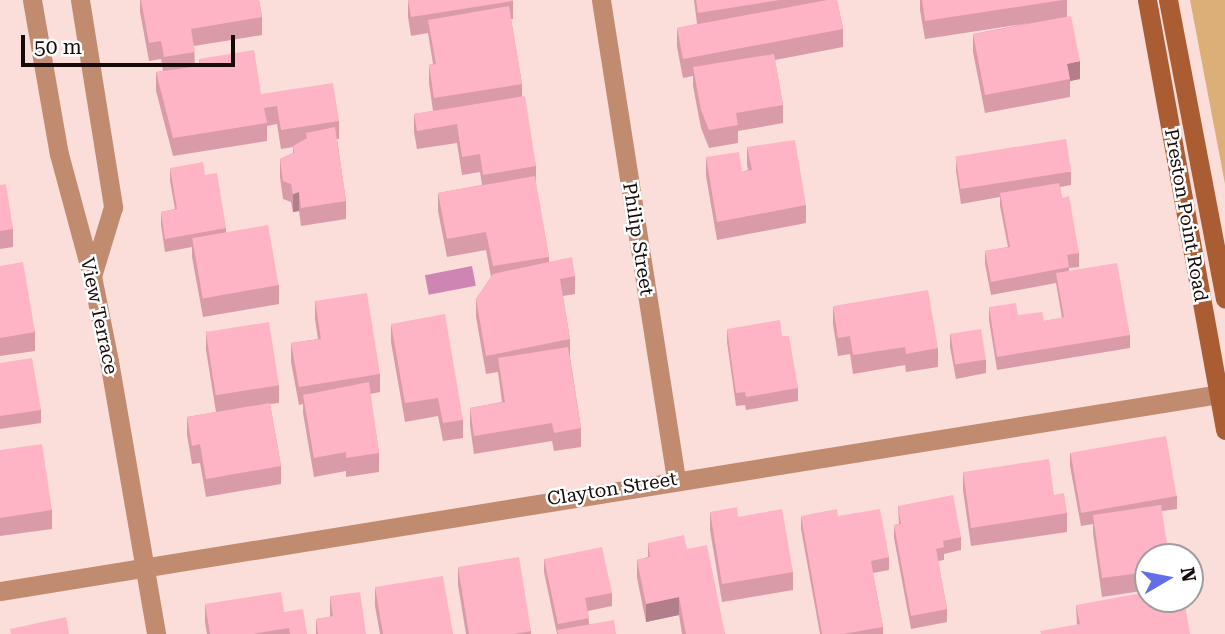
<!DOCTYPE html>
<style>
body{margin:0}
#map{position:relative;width:1225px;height:634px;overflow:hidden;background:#fbdeda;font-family:"Roboto Serif",serif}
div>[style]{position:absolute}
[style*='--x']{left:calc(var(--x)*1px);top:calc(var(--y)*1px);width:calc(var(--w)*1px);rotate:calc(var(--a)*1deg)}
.green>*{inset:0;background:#ddaf78}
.water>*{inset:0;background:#cf85b4;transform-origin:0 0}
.minor>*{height:19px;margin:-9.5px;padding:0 9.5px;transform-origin:9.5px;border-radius:9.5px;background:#c18b70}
.secondary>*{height:19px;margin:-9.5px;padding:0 9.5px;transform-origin:9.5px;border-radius:9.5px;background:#aa5d32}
.wall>*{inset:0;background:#da9ba9}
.shaded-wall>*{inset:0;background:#b27e8a}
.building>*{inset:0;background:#feb4c5;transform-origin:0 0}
span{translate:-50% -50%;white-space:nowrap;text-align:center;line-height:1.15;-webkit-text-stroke:5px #fff;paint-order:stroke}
.street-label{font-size:19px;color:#160b09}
.north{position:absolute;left:1134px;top:543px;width:70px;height:70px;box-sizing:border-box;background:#fff;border:2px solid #a29d9d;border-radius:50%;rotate:80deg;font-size:19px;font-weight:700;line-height:28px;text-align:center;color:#160b09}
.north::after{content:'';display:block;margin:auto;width:24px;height:32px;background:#636fe7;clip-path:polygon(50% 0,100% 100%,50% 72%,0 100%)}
.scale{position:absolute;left:21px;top:35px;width:214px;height:32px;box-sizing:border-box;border:4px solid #160b09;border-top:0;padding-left:9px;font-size:21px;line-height:24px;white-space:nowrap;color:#160b09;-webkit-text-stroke:5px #fff;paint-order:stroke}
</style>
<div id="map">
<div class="green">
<div style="clip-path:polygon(1190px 0,1225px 0,1225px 184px)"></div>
</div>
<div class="water">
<div style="left:472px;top:266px;width:20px;height:48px;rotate:79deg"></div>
</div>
<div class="minor">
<div style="--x:32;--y:0;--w:156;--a:80.1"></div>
<div style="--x:59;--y:154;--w:126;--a:74.9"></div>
<div style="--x:92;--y:276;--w:87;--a:78.7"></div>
<div style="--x:109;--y:361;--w:277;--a:80.2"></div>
<div style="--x:80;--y:0;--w:210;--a:80.9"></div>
<div style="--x:113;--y:207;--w:72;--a:106.9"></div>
<div style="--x:601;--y:0;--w:484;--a:81.1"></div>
<div style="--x:0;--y:591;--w:1241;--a:-9.18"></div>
</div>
<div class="secondary">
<div style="--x:1147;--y:0;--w:437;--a:79.7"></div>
<div style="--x:1168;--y:0;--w:304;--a:79.2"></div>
</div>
<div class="wall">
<div style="clip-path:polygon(140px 0,259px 0,262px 17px,262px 35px,194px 46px,195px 66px,199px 66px,199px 59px,261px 94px,339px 121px,339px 139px,337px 139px,346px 201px,346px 219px,301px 226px,299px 211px,293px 212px,291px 202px,283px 199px,280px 177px,280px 159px,293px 153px,293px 147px,281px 149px,277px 124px,267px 126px,267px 141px,173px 156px,156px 91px,156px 72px,163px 71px,161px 59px,149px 61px,140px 12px)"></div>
<div style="clip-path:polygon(408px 0,513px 0,513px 19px,511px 19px,522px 84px,522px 97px,536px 166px,536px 185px,549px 257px,549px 262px,575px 276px,575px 294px,563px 296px,570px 339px,570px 357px,581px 428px,581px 447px,554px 451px,552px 441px,474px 454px,470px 426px,470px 408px,502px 402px,498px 372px,486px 374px,476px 317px,476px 299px,491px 277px,486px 250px,447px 257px,438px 211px,438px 193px,482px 185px,480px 172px,462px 175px,457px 143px,417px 149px,414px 132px,414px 114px,433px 111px,429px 83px,429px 65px,433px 64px,428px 33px,411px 36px,408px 17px)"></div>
<div style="clip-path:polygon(694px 0,837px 0,843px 29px,843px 47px,775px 60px,783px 105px,783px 123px,738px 131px,738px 143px,709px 148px,701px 128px,693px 86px,693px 76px,683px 78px,677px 47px,677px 28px,697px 24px)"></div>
<div style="clip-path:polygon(920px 0,1067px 0,1067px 16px,1080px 79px,1070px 81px,1070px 97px,985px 113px,973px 52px,973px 34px,1030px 23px,925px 39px,920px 10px)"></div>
<div style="clip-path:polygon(747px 147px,806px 205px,806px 223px,717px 240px,706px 176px,706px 157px,742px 172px,748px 170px,747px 165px)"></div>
<div style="clip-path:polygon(956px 158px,1071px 172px,1071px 185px,1060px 187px,1062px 198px,1079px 253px,1079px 267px,1069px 268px,1069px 271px,1130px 335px,1130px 348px,997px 370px,989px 320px,989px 307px,1018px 315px,1044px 321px,1062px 318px,1056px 283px,991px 295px,985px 264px,985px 251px,1008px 247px,1000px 206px,1000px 197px,961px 204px,956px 171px)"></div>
<div style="clip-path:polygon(170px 168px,226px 228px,226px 233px,279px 285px,279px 304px,203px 317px,192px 257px,192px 247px,165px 252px,161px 225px,161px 212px,175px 209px,170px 181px)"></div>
<div style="clip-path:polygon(0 185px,13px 229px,13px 247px,0 249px)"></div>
<div style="clip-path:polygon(0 266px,35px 332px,35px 351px,0 356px)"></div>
<div style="clip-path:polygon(315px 301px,380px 374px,380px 392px,370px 394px,379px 453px,379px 472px,346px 477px,346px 471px,314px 477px,303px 413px,303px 404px,299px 405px,291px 362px,291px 343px,318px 339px,315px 319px)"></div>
<div style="clip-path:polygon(833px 306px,938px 348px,938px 367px,906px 372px,905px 365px,853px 374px,850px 354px,838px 356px,833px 324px)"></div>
<div style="clip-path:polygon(391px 324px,463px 420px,463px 438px,443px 441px,438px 416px,405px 422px,391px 342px)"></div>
<div style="clip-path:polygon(727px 329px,782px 336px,798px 388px,798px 401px,746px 410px,745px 405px,736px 406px,727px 342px)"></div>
<div style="clip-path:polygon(206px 331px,279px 385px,279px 403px,270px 404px,281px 466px,281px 484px,206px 497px,200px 463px,192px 464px,187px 435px,187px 417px,216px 412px,206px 350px)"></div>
<div style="clip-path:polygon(950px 334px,986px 360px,986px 373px,956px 379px,950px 347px)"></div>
<div style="clip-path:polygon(0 363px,41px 410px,41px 423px,0 429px)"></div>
<div style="clip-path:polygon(0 450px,52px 510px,52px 529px,0 536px)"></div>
<div style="clip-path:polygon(1070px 453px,1177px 496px,1177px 509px,1162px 511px,1148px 557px,1148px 590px,1102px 597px,1093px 533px,1093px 524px,1081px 526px,1070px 466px)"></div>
<div style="clip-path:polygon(963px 472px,1054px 495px,1067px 513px,1067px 532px,971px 546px,963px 490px)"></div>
<div style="clip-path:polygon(898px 506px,961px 537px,961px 550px,944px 554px,944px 560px,938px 561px,947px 609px,947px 622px,911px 629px,894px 538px,894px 525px,899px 524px)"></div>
<div style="clip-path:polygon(710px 512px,738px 517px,793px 572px,793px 590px,722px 602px,710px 530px)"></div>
<div style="clip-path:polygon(801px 516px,889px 557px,889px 570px,873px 573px,883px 627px,883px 634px,820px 634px,801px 529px)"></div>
<div style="clip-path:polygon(648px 543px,687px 549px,725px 634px,682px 634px,679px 615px,646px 622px,637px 578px,637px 560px,648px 557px)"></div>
<div style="clip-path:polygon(544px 559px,612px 593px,612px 606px,588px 611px,589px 624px,616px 634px,557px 634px,544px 572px)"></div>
<div style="clip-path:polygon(458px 567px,531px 631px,531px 634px,466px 634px,458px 585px)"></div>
<div style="clip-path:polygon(375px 587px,453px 634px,380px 634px,375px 606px)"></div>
<div style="clip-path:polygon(330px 596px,366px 634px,316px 634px,316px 619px,330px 617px)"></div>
<div style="clip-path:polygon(205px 604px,284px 612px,307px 634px,207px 634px,205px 622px)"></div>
<div style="clip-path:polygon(1076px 605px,1190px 634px,1077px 625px)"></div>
</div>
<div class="shaded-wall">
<div style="clip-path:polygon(1080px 61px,1080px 79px,1070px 81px,1067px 64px)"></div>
<div style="clip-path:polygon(299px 192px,299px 211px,293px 212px,293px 194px)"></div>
<div style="clip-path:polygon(679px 597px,679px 615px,646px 622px,646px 604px)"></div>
</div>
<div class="building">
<div style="clip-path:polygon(141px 0,259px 0,262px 17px,191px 29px,195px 52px,164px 57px,161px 41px,149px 43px)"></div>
<div style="clip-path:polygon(408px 0,513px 0,513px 1px,411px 17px)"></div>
<div style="clip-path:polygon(696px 0,780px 0,698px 13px)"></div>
<div style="clip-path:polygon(827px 0,837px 0,843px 29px,683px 59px,677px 28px)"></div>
<div style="clip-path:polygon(922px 0,1063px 0,925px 21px)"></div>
<div style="clip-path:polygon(509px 6px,522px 84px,434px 98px,429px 65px,436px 64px,428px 20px)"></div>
<div style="clip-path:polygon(1071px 16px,1080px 61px,1067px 64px,1070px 79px,985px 95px,973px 34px)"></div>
<div style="clip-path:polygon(254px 50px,261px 94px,333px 83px,339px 121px,281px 130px,277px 106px,264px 108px,267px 123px,173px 138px,156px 72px,200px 66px,199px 59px)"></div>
<div style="clip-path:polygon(774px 54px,783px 105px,736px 113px,738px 125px,709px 130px,701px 110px,693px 67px)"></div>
<div style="clip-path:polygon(525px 96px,536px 166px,483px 175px,480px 154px,462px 157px,457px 124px,417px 131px,414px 114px)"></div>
<div style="clip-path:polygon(335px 127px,346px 201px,301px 208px,299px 192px,293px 194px,291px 184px,283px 181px,280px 159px,294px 153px,293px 146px,307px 138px,306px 133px)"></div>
<div style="left:1066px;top:139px;width:33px;height:112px;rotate:81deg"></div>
<div style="clip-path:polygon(795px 140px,806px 205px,717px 222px,706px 157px,739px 152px,742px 172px,752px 170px,747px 147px)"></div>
<div style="clip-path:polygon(203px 162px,205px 175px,217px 173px,226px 228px,165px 239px,161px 212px,177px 209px,170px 168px)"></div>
<div style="clip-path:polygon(535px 176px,549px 257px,493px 266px,486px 232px,447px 239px,438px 193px)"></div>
<div style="clip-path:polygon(1059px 183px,1062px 198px,1069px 196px,1079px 253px,1067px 255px,1069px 267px,991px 282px,985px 251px,1010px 247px,1000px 193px)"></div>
<div style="clip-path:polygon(6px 184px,13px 229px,0 231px,0 185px)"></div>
<div style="left:268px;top:225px;width:61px;height:77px;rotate:80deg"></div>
<div style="clip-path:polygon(572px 257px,575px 276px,560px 279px,570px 339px,486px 356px,476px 299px,493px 274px)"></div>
<div style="clip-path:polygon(23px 262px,35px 332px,0 338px,0 266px)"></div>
<div style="clip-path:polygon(1117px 263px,1130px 335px,997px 357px,989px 307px,1016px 303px,1018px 315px,1042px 312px,1044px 321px,1064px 317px,1056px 273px)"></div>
<div style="clip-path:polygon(928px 290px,938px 348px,906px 354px,905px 347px,853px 355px,850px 336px,838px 338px,833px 306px)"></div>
<div style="clip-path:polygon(367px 293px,380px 374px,299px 387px,291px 343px,321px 339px,315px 301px)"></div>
<div style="clip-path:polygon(445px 314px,463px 420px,443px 423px,438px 398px,405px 403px,391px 324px)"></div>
<div style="clip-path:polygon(780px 320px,782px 336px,789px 336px,798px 388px,746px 397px,745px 392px,736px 393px,727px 329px)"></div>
<div style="left:269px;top:322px;width:64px;height:64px;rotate:81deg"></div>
<div style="left:981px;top:329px;width:31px;height:31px;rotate:81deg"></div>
<div style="clip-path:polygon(568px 347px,581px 428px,554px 433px,552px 423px,474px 436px,470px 408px,505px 402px,498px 358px)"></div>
<div style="clip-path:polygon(32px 358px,41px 410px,0 416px,0 363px)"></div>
<div style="clip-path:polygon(369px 382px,379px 453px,346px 458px,346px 452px,314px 458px,303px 395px)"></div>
<div style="clip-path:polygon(270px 403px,281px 466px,206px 479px,200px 444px,192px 446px,187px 417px)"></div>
<div style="left:1166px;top:436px;width:61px;height:97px;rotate:80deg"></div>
<div style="clip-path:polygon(42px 444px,52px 510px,0 518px,0 450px)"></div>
<div style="clip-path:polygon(1049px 459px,1054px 495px,1064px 493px,1067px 513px,971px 528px,963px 472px)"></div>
<div style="clip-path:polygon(953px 495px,961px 537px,943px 541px,944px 547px,936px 549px,947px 609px,911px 616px,894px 525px,901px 524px,898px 506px)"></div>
<div style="clip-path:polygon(1161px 505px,1169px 557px,1148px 557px,1148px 572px,1102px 578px,1093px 515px)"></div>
<div style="clip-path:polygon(737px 507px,738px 517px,782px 509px,793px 572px,722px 584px,710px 512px)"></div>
<div style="clip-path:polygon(837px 509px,838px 516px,880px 509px,889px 557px,871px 561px,883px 627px,843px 634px,822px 634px,801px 516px)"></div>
<div style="clip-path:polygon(684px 535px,687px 549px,707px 545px,725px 634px,686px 634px,679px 597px,646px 604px,637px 560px,650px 557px,648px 543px)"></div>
<div style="clip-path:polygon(602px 547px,612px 593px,585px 598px,589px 618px,558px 624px,544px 559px)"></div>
<div style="clip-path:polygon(519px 557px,531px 631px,514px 634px,469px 634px,458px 567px)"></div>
<div style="clip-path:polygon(443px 576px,453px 634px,383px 634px,375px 587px)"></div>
<div style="clip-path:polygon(281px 592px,284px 612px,303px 609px,307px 634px,290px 634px,289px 628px,253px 634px,210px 634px,205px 604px)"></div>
<div style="clip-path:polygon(360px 592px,366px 634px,318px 634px,316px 619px,333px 616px,330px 596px)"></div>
<div style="clip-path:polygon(1148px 592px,1148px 599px,1184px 599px,1190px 634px,1041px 634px,1040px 631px,1080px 624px,1076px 605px)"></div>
<div style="clip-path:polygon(66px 617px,69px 634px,11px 634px,10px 629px)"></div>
<div style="clip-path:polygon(614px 620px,616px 634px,558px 634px,557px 630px)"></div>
</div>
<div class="street-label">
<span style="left:1186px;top:215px;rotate:80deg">Preston Point Road</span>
<span style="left:638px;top:239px;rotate:81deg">Philip Street</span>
<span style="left:99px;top:316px;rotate:78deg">View Terrace</span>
<span style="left:612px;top:489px;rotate:-9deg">Clayton Street</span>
</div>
<div class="north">N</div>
<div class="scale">50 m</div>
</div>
